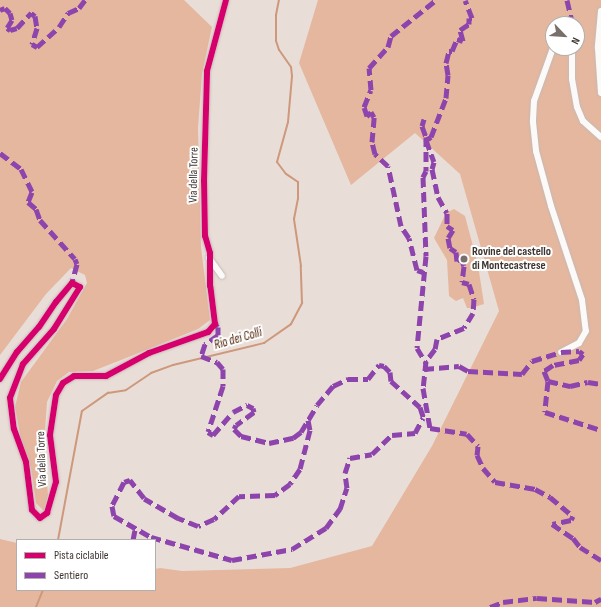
<!DOCTYPE html>
<style>
body{margin:0}
#map{position:relative;width:601px;height:607px;overflow:hidden;background:#e9ddd7;font-family:"Sofia Sans Condensed",sans-serif}
div>[style]{position:absolute}
[style*='--x']{left:calc(var(--x)*1px);top:calc(var(--y)*1px);width:calc(var(--w)*1px);rotate:calc(var(--a)*1deg)}
.forest>*{inset:0;background:#e5b79f}
.stream>*{height:2px;margin:-1px;padding:0 1px;transform-origin:1px;border-radius:1px;background:#cd987b}
.roads{filter:drop-shadow(0 0 1px #c3bab6) drop-shadow(0 0 1px #c3bab6)}
.minor>*{height:6px;margin:-3px;padding:0 3px;transform-origin:3px;border-radius:3px;background:#fcfaf9}
.quiet>*{height:5px;margin-top:-2.5px;transform-origin:0;background:repeating-linear-gradient(90deg,#8e44ad 0 10px,transparent 0 15px)}
.cycleway>*{height:6px;margin:-3px;padding:0 3px;transform-origin:3px;border-radius:3px;background:#d6006c}
.dots>*{width:11px;height:11px;translate:-50% -50%;box-sizing:border-box;border:2px solid #fff;border-radius:50%}
span{translate:-50% -50%;white-space:nowrap;text-align:center;line-height:1.15;-webkit-text-stroke:4px #fff;paint-order:stroke}
.street-label{font-size:12px;color:#3d3430}
.poi-label{font-size:12px;color:#3d3430;font-weight:700}
.left{translate:0 -50%;text-align:left}
.water-label{font-size:13px;color:#4b1d00;font-style:italic}
.legend{position:absolute;left:16px;top:539px;width:140px;height:52px;box-sizing:border-box;background:#fff;border:1px solid #b1aeac;margin:0;padding:5px 7px;list-style:none;font-size:12px;color:#3d3430}
.legend li{display:flex;align-items:center;gap:8px;height:20px}
.legend b{width:20px;border:1px solid #b1aeac}
.north{position:absolute;left:545px;top:16px;width:40px;height:40px;box-sizing:border-box;background:#fff;border:1px solid #b1aeac;border-radius:50%;rotate:115deg;font-size:11px;font-weight:700;line-height:16px;text-align:center;color:#3d3430}
.north::after{content:'';display:block;margin:auto;width:14px;height:18px;background:#796f6a;clip-path:polygon(50% 0,100% 100%,50% 72%,0 100%)}
</style>
<div id="map">
<div class="forest">
<div style="clip-path:polygon(0 0,184px 0,212px 27px,202px 74px,198px 128px,201px 247px,210px 320px,198px 329px,121px 360px,93px 371px,69px 372px,57px 381px,47px 402px,44px 444px,48px 495px,44px 511px,36px 503px,31px 468px,21px 440px,15px 407px,21px 382px,67px 319px,87px 283px,85px 275px,71px 268px,46px 294px,0 355px)"></div>
<div style="clip-path:polygon(evenodd,318px 0,601px 0,601px 607px,0 607px,0 539px,17px 543px,17px 590px,155px 590px,155px 569px,160px 568px,182px 571px,290px 568px,372px 546px,432px 446px,499px 311px,460px 174px,415px 133px,351px 185px,299px 63px,318px 0,553px 24px,577px 24px,577px 48px,553px 48px,553px 24px)"></div>
<div style="clip-path:polygon(454px 209px,465px 216px,478px 265px,484px 304px,471px 308px,467px 308px,463px 298px,456px 301px,449px 296px,447px 260px,434px 238px,446px 213px)"></div>
</div>
<div class="stream">
<div style="--x:58;--y:540;--w:131;--a:-79.5"></div>
<div style="--x:82;--y:411;--w:32;--a:-35"></div>
<div style="--x:108;--y:393;--w:18;--a:-9"></div>
<div style="--x:126;--y:390;--w:30;--a:-34"></div>
<div style="--x:151;--y:373;--w:23;--a:-20"></div>
<div style="--x:173;--y:365;--w:94;--a:-13.6"></div>
<div style="--x:264;--y:343;--w:33;--a:-35"></div>
<div style="--x:291;--y:324;--w:24;--a:-62"></div>
<div style="--x:302;--y:303;--w:37;--a:-92"></div>
<div style="--x:301;--y:266;--w:48;--a:-98.5"></div>
<div style="--x:294;--y:219;--w:20;--a:-79"></div>
<div style="--x:298;--y:199;--w:17;--a:-90"></div>
<div style="--x:298;--y:182;--w:14;--a:-146"></div>
<div style="--x:286;--y:174;--w:15;--a:-127"></div>
<div style="--x:277;--y:162;--w:41;--a:-74.6"></div>
<div style="--x:288;--y:122;--w:46;--a:-85"></div>
<div style="--x:292;--y:76;--w:9;--a:-96"></div>
<div style="--x:291;--y:67;--w:21;--a:-125"></div>
<div style="--x:279;--y:50;--w:9;--a:-108"></div>
<div style="--x:276;--y:41;--w:26;--a:-90"></div>
<div style="--x:276;--y:15;--w:15;--a:-79"></div>
<div style="--x:36;--y:607;--w:18;--a:-68"></div>
</div>
<div class="roads">
<div class="minor">
<div style="--x:601;--y:11;--w:37;--a:95"></div>
<div style="--x:598;--y:48;--w:45;--a:86.2"></div>
<div style="--x:566;--y:24;--w:5;--a:-53"></div>
<div style="--x:569;--y:20;--w:3;--a:18"></div>
<div style="--x:572;--y:21;--w:3;--a:90"></div>
<div style="--x:553;--y:48;--w:56;--a:109.7"></div>
<div style="--x:534;--y:101;--w:21;--a:93"></div>
<div style="--x:533;--y:122;--w:29;--a:84"></div>
<div style="--x:536;--y:151;--w:57;--a:74.7"></div>
<div style="--x:551;--y:206;--w:99;--a:71.7"></div>
<div style="--x:582;--y:300;--w:31;--a:83"></div>
<div style="--x:586;--y:331;--w:14;--a:120"></div>
<div style="--x:579;--y:343;--w:20;--a:153"></div>
<div style="--x:572;--y:48;--w:31;--a:90"></div>
<div style="--x:572;--y:79;--w:28;--a:80"></div>
<div style="--x:577;--y:107;--w:15;--a:67"></div>
<div style="--x:583;--y:121;--w:24;--a:42"></div>
<div style="--x:209;--y:258;--w:22;--a:54"></div>
<div style="--x:0;--y:379;--w:32;--a:-58"></div>
<div style="--x:17;--y:352;--w:33;--a:-49"></div>
<div style="--x:39;--y:327;--w:30;--a:-56"></div>
<div style="--x:56;--y:302;--w:25;--a:-50"></div>
<div style="--x:72;--y:283;--w:9;--a:27"></div>
<div style="--x:80;--y:287;--w:49;--a:121.8"></div>
<div style="--x:54;--y:329;--w:47;--a:131.5"></div>
<div style="--x:23;--y:364;--w:36;--a:111"></div>
<div style="--x:10;--y:398;--w:31;--a:83"></div>
<div style="--x:14;--y:429;--w:35;--a:70"></div>
<div style="--x:26;--y:462;--w:48;--a:82.9"></div>
<div style="--x:32;--y:510;--w:11;--a:45"></div>
<div style="--x:40;--y:518;--w:9;--a:-36"></div>
<div style="--x:47;--y:513;--w:32;--a:-74"></div>
<div style="--x:56;--y:482;--w:47;--a:-97.3"></div>
<div style="--x:50;--y:435;--w:40;--a:-81.5"></div>
<div style="--x:56;--y:395;--w:14;--a:-60"></div>
<div style="--x:63;--y:383;--w:13;--a:-32"></div>
<div style="--x:74;--y:376;--w:32;--a:0"></div>
<div style="--x:106;--y:376;--w:49;--a:-28.1"></div>
<div style="--x:149;--y:353;--w:63;--a:-19.6"></div>
<div style="--x:208;--y:332;--w:11;--a:-49"></div>
<div style="--x:215;--y:324;--w:38;--a:-97"></div>
<div style="--x:210;--y:286;--w:33;--a:-90"></div>
<div style="--x:210;--y:253;--w:18;--a:-106"></div>
<div style="--x:205;--y:236;--w:55;--a:-91"></div>
<div style="--x:204;--y:181;--w:110;--a:-88.4"></div>
<div style="--x:207;--y:71;--w:73;--a:-75"></div>
</div>
</div>
<div class="quiet">
<div style="--x:567;--y:0;--w:22;--a:77"></div>
<div style="--x:0;--y:10;--w:5;--a:-22"></div>
<div style="--x:5;--y:8;--w:7;--a:45"></div>
<div style="--x:10;--y:13;--w:7;--a:74"></div>
<div style="--x:12;--y:20;--w:9;--a:122"></div>
<div style="--x:7;--y:28;--w:4;--a:34"></div>
<div style="--x:10;--y:30;--w:7;--a:-16"></div>
<div style="--x:17;--y:28;--w:21;--a:-47"></div>
<div style="--x:31;--y:13;--w:5;--a:37"></div>
<div style="--x:35;--y:16;--w:12;--a:81"></div>
<div style="--x:37;--y:28;--w:17;--a:107"></div>
<div style="--x:32;--y:44;--w:6;--a:31"></div>
<div style="--x:37;--y:47;--w:30;--a:-42"></div>
<div style="--x:59;--y:27;--w:17;--a:-57"></div>
<div style="--x:68;--y:13;--w:12;--a:-24"></div>
<div style="--x:79;--y:8;--w:10;--a:-53"></div>
<div style="--x:424;--y:119;--w:7;--a:106"></div>
<div style="--x:422;--y:126;--w:12;--a:70"></div>
<div style="--x:426;--y:137;--w:34;--a:90"></div>
<div style="--x:426;--y:171;--w:7;--a:117"></div>
<div style="--x:423;--y:177;--w:79;--a:87.8"></div>
<div style="--x:426;--y:256;--w:92;--a:95.6"></div>
<div style="--x:417;--y:348;--w:17;--a:59"></div>
<div style="--x:426;--y:140;--w:23;--a:70"></div>
<div style="--x:434;--y:162;--w:7;--a:106"></div>
<div style="--x:432;--y:169;--w:29;--a:78"></div>
<div style="--x:438;--y:197;--w:18;--a:61"></div>
<div style="--x:447;--y:213;--w:13;--a:90"></div>
<div style="--x:447;--y:226;--w:7;--a:34"></div>
<div style="--x:453;--y:230;--w:9;--a:122"></div>
<div style="--x:448;--y:238;--w:10;--a:79"></div>
<div style="--x:450;--y:248;--w:7;--a:34"></div>
<div style="--x:456;--y:252;--w:9;--a:84"></div>
<div style="--x:457;--y:261;--w:6;--a:-45"></div>
<div style="--x:461;--y:257;--w:9;--a:72"></div>
<div style="--x:464;--y:266;--w:16;--a:97"></div>
<div style="--x:462;--y:282;--w:7;--a:16"></div>
<div style="--x:469;--y:284;--w:16;--a:72"></div>
<div style="--x:474;--y:299;--w:14;--a:94"></div>
<div style="--x:473;--y:313;--w:17;--a:121"></div>
<div style="--x:464;--y:328;--w:29;--a:158"></div>
<div style="--x:437;--y:339;--w:10;--a:101"></div>
<div style="--x:435;--y:349;--w:15;--a:127"></div>
<div style="--x:426;--y:361;--w:27;--a:96"></div>
<div style="--x:423;--y:388;--w:41;--a:80.1"></div>
<div style="--x:430;--y:428;--w:37;--a:9"></div>
<div style="--x:467;--y:434;--w:16;--a:47"></div>
<div style="--x:478;--y:446;--w:9;--a:96"></div>
<div style="--x:477;--y:455;--w:14;--a:65"></div>
<div style="--x:483;--y:468;--w:18;--a:49"></div>
<div style="--x:495;--y:482;--w:41;--a:9.9"></div>
<div style="--x:535;--y:489;--w:17;--a:28"></div>
<div style="--x:550;--y:497;--w:30;--a:40"></div>
<div style="--x:573;--y:516;--w:4;--a:117"></div>
<div style="--x:571;--y:520;--w:19;--a:168"></div>
<div style="--x:552;--y:524;--w:25;--a:34"></div>
<div style="--x:573;--y:538;--w:11;--a:52"></div>
<div style="--x:580;--y:547;--w:25;--a:32"></div>
<div style="--x:426;--y:140;--w:6;--a:-31"></div>
<div style="--x:431;--y:137;--w:42;--a:-69"></div>
<div style="--x:446;--y:98;--w:23;--a:-85"></div>
<div style="--x:448;--y:75;--w:12;--a:-99"></div>
<div style="--x:446;--y:63;--w:12;--a:-76"></div>
<div style="--x:449;--y:51;--w:3;--a:0"></div>
<div style="--x:452;--y:51;--w:13;--a:-67"></div>
<div style="--x:457;--y:39;--w:6;--a:18"></div>
<div style="--x:463;--y:41;--w:11;--a:-105"></div>
<div style="--x:460;--y:30;--w:11;--a:-34"></div>
<div style="--x:469;--y:24;--w:6;--a:-90"></div>
<div style="--x:469;--y:18;--w:3;--a:0"></div>
<div style="--x:472;--y:18;--w:19;--a:-111"></div>
<div style="--x:0;--y:153;--w:26;--a:37"></div>
<div style="--x:21;--y:169;--w:25;--a:64"></div>
<div style="--x:32;--y:192;--w:11;--a:112"></div>
<div style="--x:28;--y:202;--w:11;--a:41"></div>
<div style="--x:36;--y:209;--w:12;--a:70"></div>
<div style="--x:40;--y:220;--w:52;--a:48.1"></div>
<div style="--x:75;--y:259;--w:5;--a:68"></div>
<div style="--x:77;--y:264;--w:20;--a:105"></div>
<div style="--x:423;--y:272;--w:6;--a:-162"></div>
<div style="--x:417;--y:270;--w:33;--a:-104"></div>
<div style="--x:409;--y:238;--w:14;--a:-124"></div>
<div style="--x:401;--y:226;--w:61;--a:-102.2"></div>
<div style="--x:388;--y:166;--w:18;--a:-137"></div>
<div style="--x:375;--y:154;--w:12;--a:-104"></div>
<div style="--x:372;--y:142;--w:25;--a:-85"></div>
<div style="--x:374;--y:117;--w:6;--a:-121"></div>
<div style="--x:371;--y:112;--w:6;--a:135"></div>
<div style="--x:367;--y:116;--w:9;--a:-108"></div>
<div style="--x:364;--y:107;--w:18;--a:-68"></div>
<div style="--x:371;--y:90;--w:22;--a:-95"></div>
<div style="--x:369;--y:68;--w:28;--a:-48"></div>
<div style="--x:388;--y:47;--w:11;--a:-75"></div>
<div style="--x:391;--y:36;--w:58;--a:-38.7"></div>
<div style="--x:215;--y:324;--w:4;--a:45"></div>
<div style="--x:218;--y:327;--w:8;--a:90"></div>
<div style="--x:218;--y:335;--w:16;--a:145"></div>
<div style="--x:205;--y:344;--w:13;--a:108"></div>
<div style="--x:201;--y:356;--w:17;--a:21"></div>
<div style="--x:217;--y:362;--w:9;--a:49"></div>
<div style="--x:223;--y:369;--w:17;--a:90"></div>
<div style="--x:223;--y:386;--w:48;--a:108.1"></div>
<div style="--x:208;--y:432;--w:6;--a:31"></div>
<div style="--x:213;--y:435;--w:30;--a:-49"></div>
<div style="--x:233;--y:412;--w:16;--a:-27"></div>
<div style="--x:247;--y:405;--w:7;--a:27"></div>
<div style="--x:253;--y:408;--w:4;--a:76"></div>
<div style="--x:254;--y:412;--w:22;--a:144"></div>
<div style="--x:236;--y:425;--w:4;--a:117"></div>
<div style="--x:234;--y:429;--w:10;--a:45"></div>
<div style="--x:241;--y:436;--w:29;--a:14"></div>
<div style="--x:269;--y:443;--w:25;--a:-12"></div>
<div style="--x:293;--y:438;--w:10;--a:-37"></div>
<div style="--x:301;--y:432;--w:31;--a:-59"></div>
<div style="--x:317;--y:405;--w:25;--a:-50"></div>
<div style="--x:333;--y:386;--w:17;--a:-25"></div>
<div style="--x:348;--y:379;--w:20;--a:0"></div>
<div style="--x:368;--y:379;--w:18;--a:-52"></div>
<div style="--x:379;--y:365;--w:5;--a:11"></div>
<div style="--x:384;--y:366;--w:8;--a:45"></div>
<div style="--x:390;--y:372;--w:9;--a:84"></div>
<div style="--x:391;--y:381;--w:39;--a:42"></div>
<div style="--x:420;--y:407;--w:13;--a:72"></div>
<div style="--x:424;--y:369;--w:35;--a:-5"></div>
<div style="--x:459;--y:366;--w:10;--a:29"></div>
<div style="--x:468;--y:371;--w:54;--a:3.2"></div>
<div style="--x:522;--y:374;--w:16;--a:-52"></div>
<div style="--x:532;--y:361;--w:30;--a:-17"></div>
<div style="--x:561;--y:352;--w:18;--a:-3"></div>
<div style="--x:579;--y:351;--w:5;--a:37"></div>
<div style="--x:583;--y:354;--w:7;--a:124"></div>
<div style="--x:579;--y:360;--w:26;--a:169"></div>
<div style="--x:553;--y:365;--w:11;--a:146"></div>
<div style="--x:544;--y:371;--w:11;--a:68"></div>
<div style="--x:548;--y:381;--w:31;--a:96"></div>
<div style="--x:545;--y:412;--w:59;--a:17.8"></div>
<div style="--x:548;--y:381;--w:23;--a:13"></div>
<div style="--x:570;--y:386;--w:18;--a:-13"></div>
<div style="--x:588;--y:382;--w:13;--a:9"></div>
<div style="--x:308;--y:420;--w:10;--a:79"></div>
<div style="--x:310;--y:430;--w:40;--a:104.4"></div>
<div style="--x:300;--y:469;--w:18;--a:124"></div>
<div style="--x:290;--y:484;--w:19;--a:144"></div>
<div style="--x:275;--y:495;--w:36;--a:178"></div>
<div style="--x:239;--y:496;--w:34;--a:137"></div>
<div style="--x:214;--y:519;--w:17;--a:156"></div>
<div style="--x:198;--y:526;--w:22;--a:-158"></div>
<div style="--x:178;--y:518;--w:39;--a:-150"></div>
<div style="--x:144;--y:498;--w:23;--a:-128"></div>
<div style="--x:130;--y:480;--w:6;--a:162"></div>
<div style="--x:124;--y:482;--w:27;--a:117"></div>
<div style="--x:112;--y:506;--w:10;--a:79"></div>
<div style="--x:114;--y:516;--w:43;--a:29.6"></div>
<div style="--x:151;--y:537;--w:84;--a:15.9"></div>
<div style="--x:232;--y:560;--w:61;--a:-10.4"></div>
<div style="--x:292;--y:549;--w:40;--a:-32"></div>
<div style="--x:326;--y:528;--w:24;--a:-54"></div>
<div style="--x:340;--y:509;--w:22;--a:-72"></div>
<div style="--x:347;--y:488;--w:15;--a:-98"></div>
<div style="--x:345;--y:473;--w:16;--a:-72"></div>
<div style="--x:350;--y:458;--w:22;--a:-10"></div>
<div style="--x:372;--y:454;--w:28;--a:-44"></div>
<div style="--x:392;--y:435;--w:23;--a:-5"></div>
<div style="--x:415;--y:433;--w:17;--a:-62"></div>
<div style="--x:133;--y:540;--w:10;--a:-79"></div>
<div style="--x:490;--y:607;--w:14;--a:-21"></div>
<div style="--x:503;--y:602;--w:34;--a:-7"></div>
<div style="--x:537;--y:598;--w:58;--a:3.9"></div>
<div style="--x:595;--y:602;--w:7;--a:-27"></div>
</div>
<div class="cycleway">
<div style="--x:0;--y:379;--w:32;--a:-58"></div>
<div style="--x:17;--y:352;--w:33;--a:-49"></div>
<div style="--x:39;--y:327;--w:30;--a:-56"></div>
<div style="--x:56;--y:302;--w:25;--a:-50"></div>
<div style="--x:72;--y:283;--w:9;--a:27"></div>
<div style="--x:80;--y:287;--w:49;--a:121.8"></div>
<div style="--x:54;--y:329;--w:47;--a:131.5"></div>
<div style="--x:23;--y:364;--w:36;--a:111"></div>
<div style="--x:10;--y:398;--w:31;--a:83"></div>
<div style="--x:14;--y:429;--w:35;--a:70"></div>
<div style="--x:26;--y:462;--w:48;--a:82.9"></div>
<div style="--x:32;--y:510;--w:11;--a:45"></div>
<div style="--x:40;--y:518;--w:9;--a:-36"></div>
<div style="--x:47;--y:513;--w:32;--a:-74"></div>
<div style="--x:56;--y:482;--w:47;--a:-97.3"></div>
<div style="--x:50;--y:435;--w:40;--a:-81.5"></div>
<div style="--x:56;--y:395;--w:14;--a:-60"></div>
<div style="--x:63;--y:383;--w:13;--a:-32"></div>
<div style="--x:74;--y:376;--w:32;--a:0"></div>
<div style="--x:106;--y:376;--w:49;--a:-28.1"></div>
<div style="--x:149;--y:353;--w:63;--a:-19.6"></div>
<div style="--x:208;--y:332;--w:11;--a:-49"></div>
<div style="--x:215;--y:324;--w:38;--a:-97"></div>
<div style="--x:210;--y:286;--w:33;--a:-90"></div>
<div style="--x:210;--y:253;--w:18;--a:-106"></div>
<div style="--x:205;--y:236;--w:55;--a:-91"></div>
<div style="--x:204;--y:181;--w:110;--a:-88.4"></div>
<div style="--x:207;--y:71;--w:73;--a:-75"></div>
</div>
<div class="dots">
<div style="left:464px;top:259px;background:#796f6a"></div>
</div>
<div class="street-label">
<span style="left:194px;top:175px;rotate:-89deg">Via della Torre</span>
<span style="left:42px;top:459px;rotate:-92deg">Via della Torre</span>
</div>
<div class="poi-label">
<span class="left" style="left:472px;top:259px">Rovine del castello<br>di Montecastrese</span>
</div>
<div class="water-label">
<span style="left:238px;top:339px;rotate:-16deg">Rio dei Colli</span>
</div>
<ul class="legend">
<li><b style="height:5px;background:#d6006c"></b>Pista ciclabile</li>
<li><b style="height:5px;background:#8e44ad"></b>Sentiero</li>
</ul>
<div class="north">N</div>
</div>
